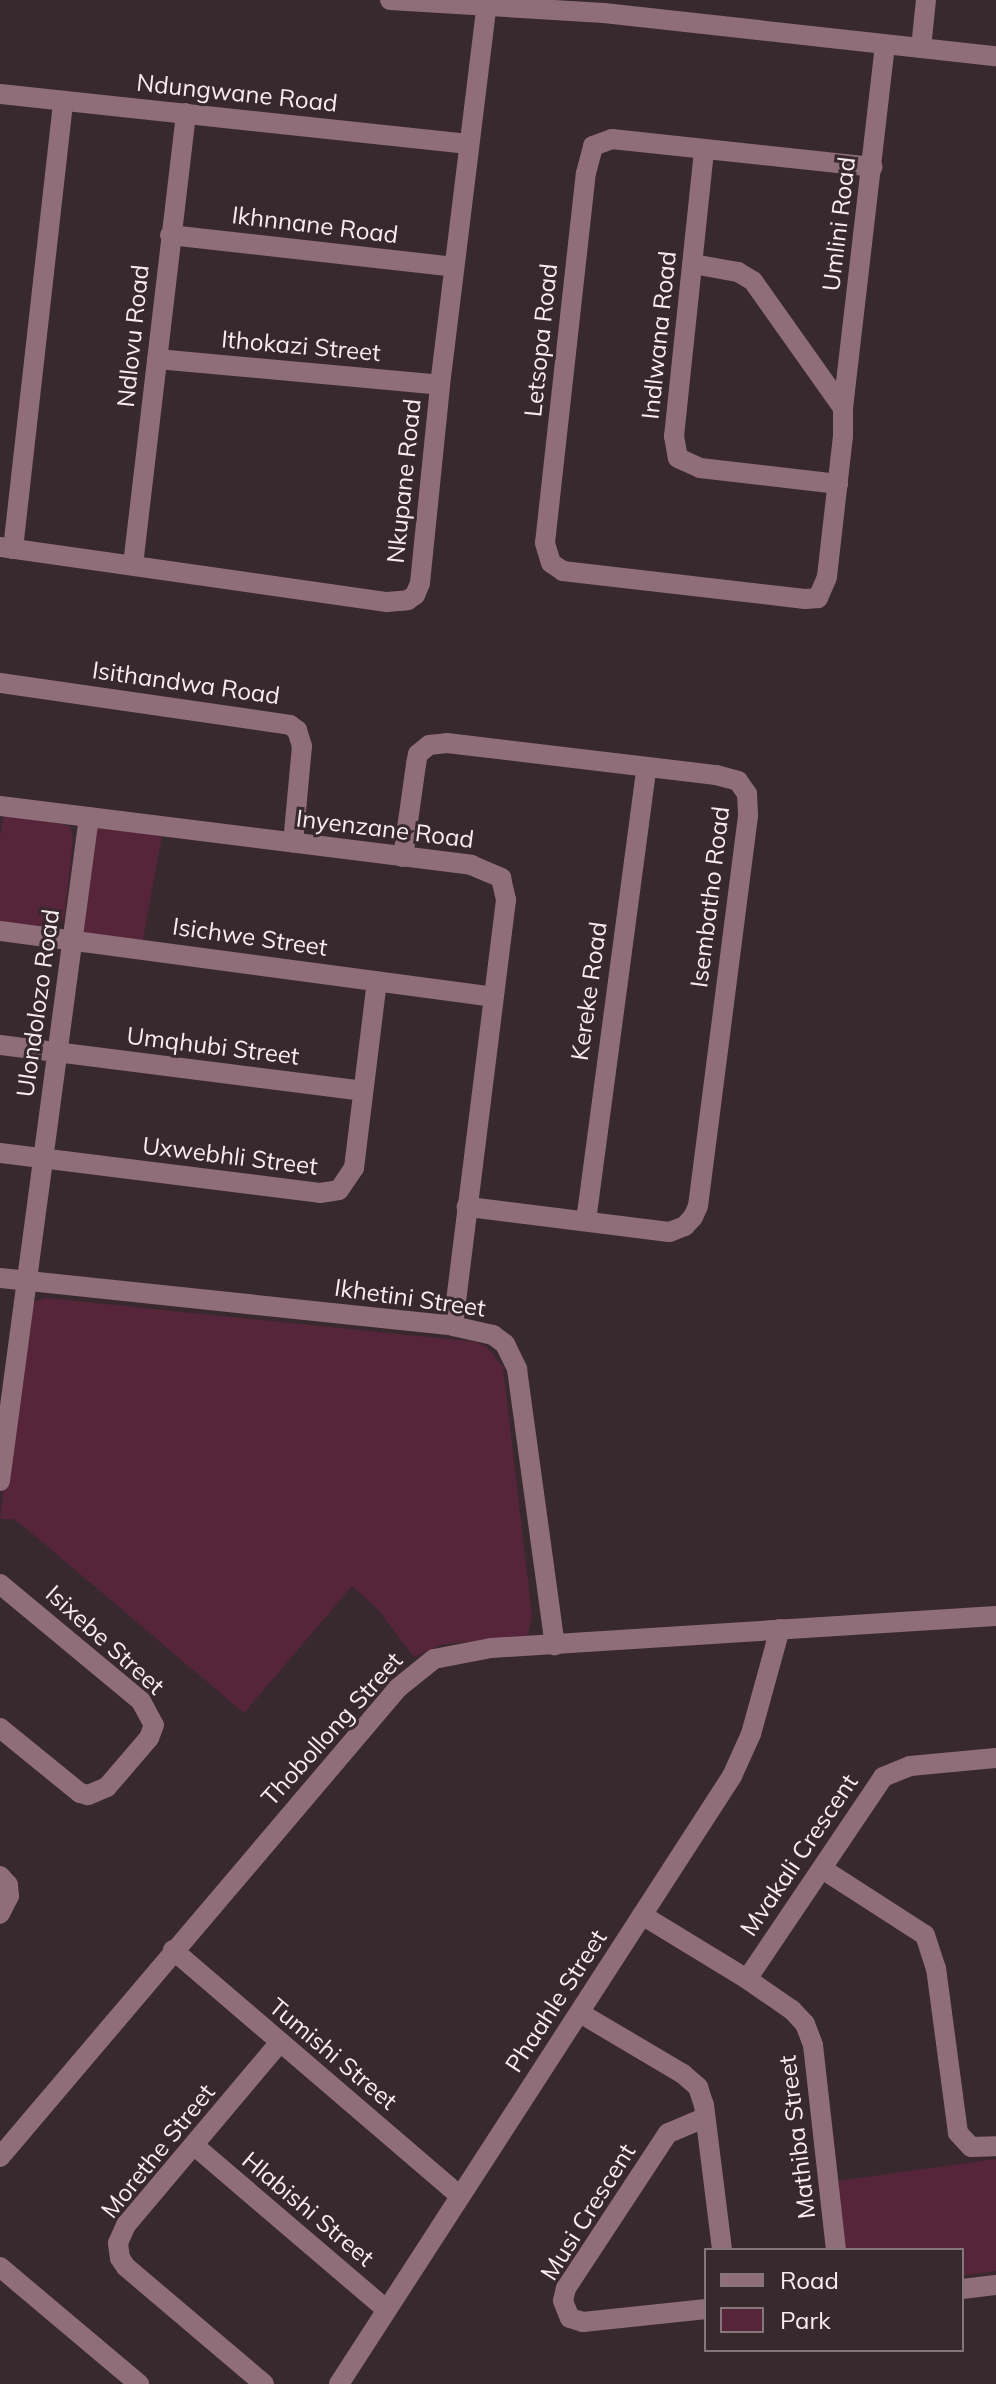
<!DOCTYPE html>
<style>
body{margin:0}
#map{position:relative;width:996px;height:2384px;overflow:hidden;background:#38292e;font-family:Mulish,sans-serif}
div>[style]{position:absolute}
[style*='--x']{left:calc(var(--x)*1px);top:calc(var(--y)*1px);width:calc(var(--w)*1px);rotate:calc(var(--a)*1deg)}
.green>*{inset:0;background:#562539}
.minor>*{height:20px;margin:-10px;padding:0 10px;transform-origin:10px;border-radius:10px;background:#8f6d79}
span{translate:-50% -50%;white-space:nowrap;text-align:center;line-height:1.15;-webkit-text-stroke:6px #38292e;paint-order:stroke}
.street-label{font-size:24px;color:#f7edf0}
.legend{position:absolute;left:704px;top:2248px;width:260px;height:104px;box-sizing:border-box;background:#38292e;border:2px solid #84777c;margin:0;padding:10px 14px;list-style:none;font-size:24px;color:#f7edf0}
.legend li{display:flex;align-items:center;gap:16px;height:40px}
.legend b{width:40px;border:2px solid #84777c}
</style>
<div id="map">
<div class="green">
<div style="clip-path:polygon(4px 813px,70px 826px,73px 841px,64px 919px,51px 931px,0 926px,0 837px)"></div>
<div style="clip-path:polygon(103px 827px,162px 836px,142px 945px,76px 935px,94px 829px)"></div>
<div style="clip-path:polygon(46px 1298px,476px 1342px,487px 1347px,503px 1367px,532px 1616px,528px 1634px,521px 1638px,443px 1644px,414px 1657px,377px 1608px,352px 1586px,244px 1713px,21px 1524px,13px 1519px,0 1519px,25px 1313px,29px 1303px)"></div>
<div style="clip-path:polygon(996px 2159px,996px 2271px,962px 2276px,962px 2250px,845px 2250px,838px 2181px)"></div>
</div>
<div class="minor">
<div style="--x:390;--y:0;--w:214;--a:3.5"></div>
<div style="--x:604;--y:13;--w:394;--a:6.3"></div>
<div style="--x:921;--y:48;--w:48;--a:-84.1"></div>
<div style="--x:0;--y:94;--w:471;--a:6.1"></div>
<div style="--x:704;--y:151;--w:287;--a:96"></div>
<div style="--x:674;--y:436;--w:22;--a:80"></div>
<div style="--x:678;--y:458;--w:24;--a:24"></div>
<div style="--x:700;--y:468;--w:139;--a:6.6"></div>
<div style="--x:170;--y:235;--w:286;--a:6.4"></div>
<div style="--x:693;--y:264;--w:46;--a:10.1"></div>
<div style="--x:738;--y:272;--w:17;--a:31"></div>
<div style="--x:753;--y:281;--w:156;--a:54.7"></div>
<div style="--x:843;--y:408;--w:28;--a:90"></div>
<div style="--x:843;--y:436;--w:142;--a:96.5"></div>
<div style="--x:827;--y:577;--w:23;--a:113"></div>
<div style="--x:818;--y:598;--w:13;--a:176"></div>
<div style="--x:805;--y:599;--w:244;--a:-173.4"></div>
<div style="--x:563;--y:571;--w:14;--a:-146"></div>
<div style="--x:551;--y:563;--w:21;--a:-107"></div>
<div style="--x:545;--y:543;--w:372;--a:-83.7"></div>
<div style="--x:586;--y:173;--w:28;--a:-75"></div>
<div style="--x:593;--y:146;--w:20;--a:-20"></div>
<div style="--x:612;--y:139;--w:262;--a:6.1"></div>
<div style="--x:157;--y:359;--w:284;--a:5.2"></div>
<div style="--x:843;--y:408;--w:364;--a:-83.4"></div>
<div style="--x:0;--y:547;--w:391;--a:8.1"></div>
<div style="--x:387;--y:602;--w:21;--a:-5"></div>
<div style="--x:408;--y:600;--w:9;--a:-36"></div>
<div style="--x:415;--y:595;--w:13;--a:-67"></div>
<div style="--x:420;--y:583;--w:199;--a:-84.2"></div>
<div style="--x:440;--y:385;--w:388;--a:-83"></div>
<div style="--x:13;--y:549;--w:451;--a:-83.6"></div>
<div style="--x:133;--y:565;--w:455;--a:-83.3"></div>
<div style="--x:0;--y:683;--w:293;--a:8.2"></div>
<div style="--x:290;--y:725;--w:9;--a:36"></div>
<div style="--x:297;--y:730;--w:17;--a:73"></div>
<div style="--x:302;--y:746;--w:97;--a:95.3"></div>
<div style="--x:0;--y:806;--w:475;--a:7.1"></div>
<div style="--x:471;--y:865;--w:33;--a:23"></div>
<div style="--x:501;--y:878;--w:23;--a:77"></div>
<div style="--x:506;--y:900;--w:429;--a:97.1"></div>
<div style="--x:403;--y:857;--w:94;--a:-82"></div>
<div style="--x:416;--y:764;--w:10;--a:-79"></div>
<div style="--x:418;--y:754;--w:14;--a:-39"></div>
<div style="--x:429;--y:745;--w:18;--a:-6"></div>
<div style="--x:447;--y:743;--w:271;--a:6.8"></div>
<div style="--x:716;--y:775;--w:23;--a:15"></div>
<div style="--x:738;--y:781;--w:16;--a:55"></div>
<div style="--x:747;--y:794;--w:22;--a:87"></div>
<div style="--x:748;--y:816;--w:393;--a:97.3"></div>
<div style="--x:698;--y:1206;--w:12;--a:114"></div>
<div style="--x:693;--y:1217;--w:12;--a:132"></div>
<div style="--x:685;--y:1226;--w:17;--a:159"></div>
<div style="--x:669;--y:1232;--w:204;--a:-172.9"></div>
<div style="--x:0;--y:931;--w:497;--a:7.6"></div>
<div style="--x:0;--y:1045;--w:365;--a:7.2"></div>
<div style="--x:0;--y:1153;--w:322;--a:7.1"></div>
<div style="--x:320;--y:1193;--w:19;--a:-9"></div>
<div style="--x:339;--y:1190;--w:27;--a:-56"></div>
<div style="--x:354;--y:1168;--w:188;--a:-83"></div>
<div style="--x:586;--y:1221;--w:456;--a:-82.4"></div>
<div style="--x:0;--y:1278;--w:456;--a:6"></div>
<div style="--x:453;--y:1326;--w:41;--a:12.7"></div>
<div style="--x:493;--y:1335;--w:15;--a:37"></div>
<div style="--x:505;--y:1344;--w:28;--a:64"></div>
<div style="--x:517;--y:1369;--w:279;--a:82.2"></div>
<div style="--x:0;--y:1481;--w:670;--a:-82.37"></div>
<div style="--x:0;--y:1584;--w:183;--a:39.7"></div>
<div style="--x:141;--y:1701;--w:27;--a:62"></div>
<div style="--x:154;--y:1725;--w:14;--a:111"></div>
<div style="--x:149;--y:1738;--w:65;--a:130.6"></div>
<div style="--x:107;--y:1787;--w:21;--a:157"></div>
<div style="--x:88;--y:1795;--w:8;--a:-166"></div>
<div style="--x:80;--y:1793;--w:103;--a:-140.9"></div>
<div style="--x:824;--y:1870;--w:120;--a:32.8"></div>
<div style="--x:925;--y:1935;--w:35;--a:72"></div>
<div style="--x:936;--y:1968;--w:166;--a:82.4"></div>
<div style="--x:958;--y:2133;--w:19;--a:47"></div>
<div style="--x:971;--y:2147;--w:25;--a:-2"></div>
<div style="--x:0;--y:1876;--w:12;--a:48"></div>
<div style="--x:8;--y:1885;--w:11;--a:85"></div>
<div style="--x:9;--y:1896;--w:20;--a:117"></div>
<div style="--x:642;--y:1915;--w:123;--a:31.4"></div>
<div style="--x:747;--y:1979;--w:55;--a:34.6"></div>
<div style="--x:792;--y:2010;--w:19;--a:47"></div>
<div style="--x:805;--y:2024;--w:22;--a:69"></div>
<div style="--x:813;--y:2045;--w:206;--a:83.6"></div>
<div style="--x:173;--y:1950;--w:378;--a:40.6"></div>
<div style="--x:747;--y:1979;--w:244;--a:-56"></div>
<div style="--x:883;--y:1777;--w:29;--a:-22"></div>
<div style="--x:910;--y:1766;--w:86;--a:-5.3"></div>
<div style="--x:580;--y:2013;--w:120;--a:30.6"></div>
<div style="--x:683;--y:2074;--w:20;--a:41"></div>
<div style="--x:698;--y:2087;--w:19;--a:72"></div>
<div style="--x:704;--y:2105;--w:146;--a:82.9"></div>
<div style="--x:704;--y:2118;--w:39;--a:157"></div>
<div style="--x:668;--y:2133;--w:186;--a:123.3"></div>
<div style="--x:566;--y:2288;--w:13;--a:103"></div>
<div style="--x:563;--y:2301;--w:18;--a:68"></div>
<div style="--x:570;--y:2318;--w:14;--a:17"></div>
<div style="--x:583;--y:2322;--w:124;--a:-6"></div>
<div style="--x:196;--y:2147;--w:251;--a:40.5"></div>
<div style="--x:0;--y:2157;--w:615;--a:-49.68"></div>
<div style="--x:398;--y:1688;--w:46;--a:-38.9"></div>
<div style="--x:434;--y:1659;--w:58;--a:-10.9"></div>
<div style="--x:491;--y:1648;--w:506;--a:-3.63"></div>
<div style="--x:0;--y:2267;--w:182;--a:40.1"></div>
<div style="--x:962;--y:2289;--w:34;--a:-7"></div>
<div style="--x:264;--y:2384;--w:181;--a:-139.7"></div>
<div style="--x:126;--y:2267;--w:11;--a:-124"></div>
<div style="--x:120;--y:2258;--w:15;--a:-98"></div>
<div style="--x:118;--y:2243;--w:20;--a:-66"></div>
<div style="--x:126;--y:2225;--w:238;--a:-49.9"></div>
<div style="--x:339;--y:2384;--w:724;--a:-57.12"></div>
<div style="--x:732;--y:1776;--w:46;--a:-65.7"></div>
<div style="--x:751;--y:1734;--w:109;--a:-74.6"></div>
</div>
<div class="street-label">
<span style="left:237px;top:93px;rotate:6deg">Ndungwane Road</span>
<span style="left:839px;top:224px;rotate:-83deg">Umlini Road</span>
<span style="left:315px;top:225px;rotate:7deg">Ikhnnane Road</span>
<span style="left:659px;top:335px;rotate:-84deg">Indlwana Road</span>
<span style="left:133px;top:336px;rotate:-84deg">Ndlovu Road</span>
<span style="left:541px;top:340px;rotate:-84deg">Letsopa Road</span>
<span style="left:301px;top:346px;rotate:5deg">Ithokazi Street</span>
<span style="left:404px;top:481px;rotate:-84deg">Nkupane Road</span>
<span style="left:186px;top:683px;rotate:8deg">Isithandwa Road</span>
<span style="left:385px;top:829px;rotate:7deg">Inyenzane Road</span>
<span style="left:710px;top:897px;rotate:-83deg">Isembatho Road</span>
<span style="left:250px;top:937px;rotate:8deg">Isichwe Street</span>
<span style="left:589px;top:991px;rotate:-82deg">Kereke Road</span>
<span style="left:38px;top:1003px;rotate:-82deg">Ulondolozo Road</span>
<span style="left:213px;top:1046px;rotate:7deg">Umqhubi Street</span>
<span style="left:230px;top:1156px;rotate:7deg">Uxwebhli Street</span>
<span style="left:410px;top:1298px;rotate:8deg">Ikhetini Street</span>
<span style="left:105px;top:1640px;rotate:42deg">Isixebe Street</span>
<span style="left:332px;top:1729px;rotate:-48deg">Thobollong Street</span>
<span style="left:799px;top:1855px;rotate:-56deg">Mvakali Crescent</span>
<span style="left:556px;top:2001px;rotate:-57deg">Phaahle Street</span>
<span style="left:333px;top:2054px;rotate:40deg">Tumishi Street</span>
<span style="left:797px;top:2137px;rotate:-97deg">Mathiba Street</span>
<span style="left:158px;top:2151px;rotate:-51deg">Morethe Street</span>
<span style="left:308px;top:2209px;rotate:40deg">Hlabishi Street</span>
<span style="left:588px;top:2212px;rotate:-58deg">Musi Crescent</span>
</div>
<ul class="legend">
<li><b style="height:10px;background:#8f6d79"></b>Road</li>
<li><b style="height:22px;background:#562539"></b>Park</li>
</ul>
</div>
